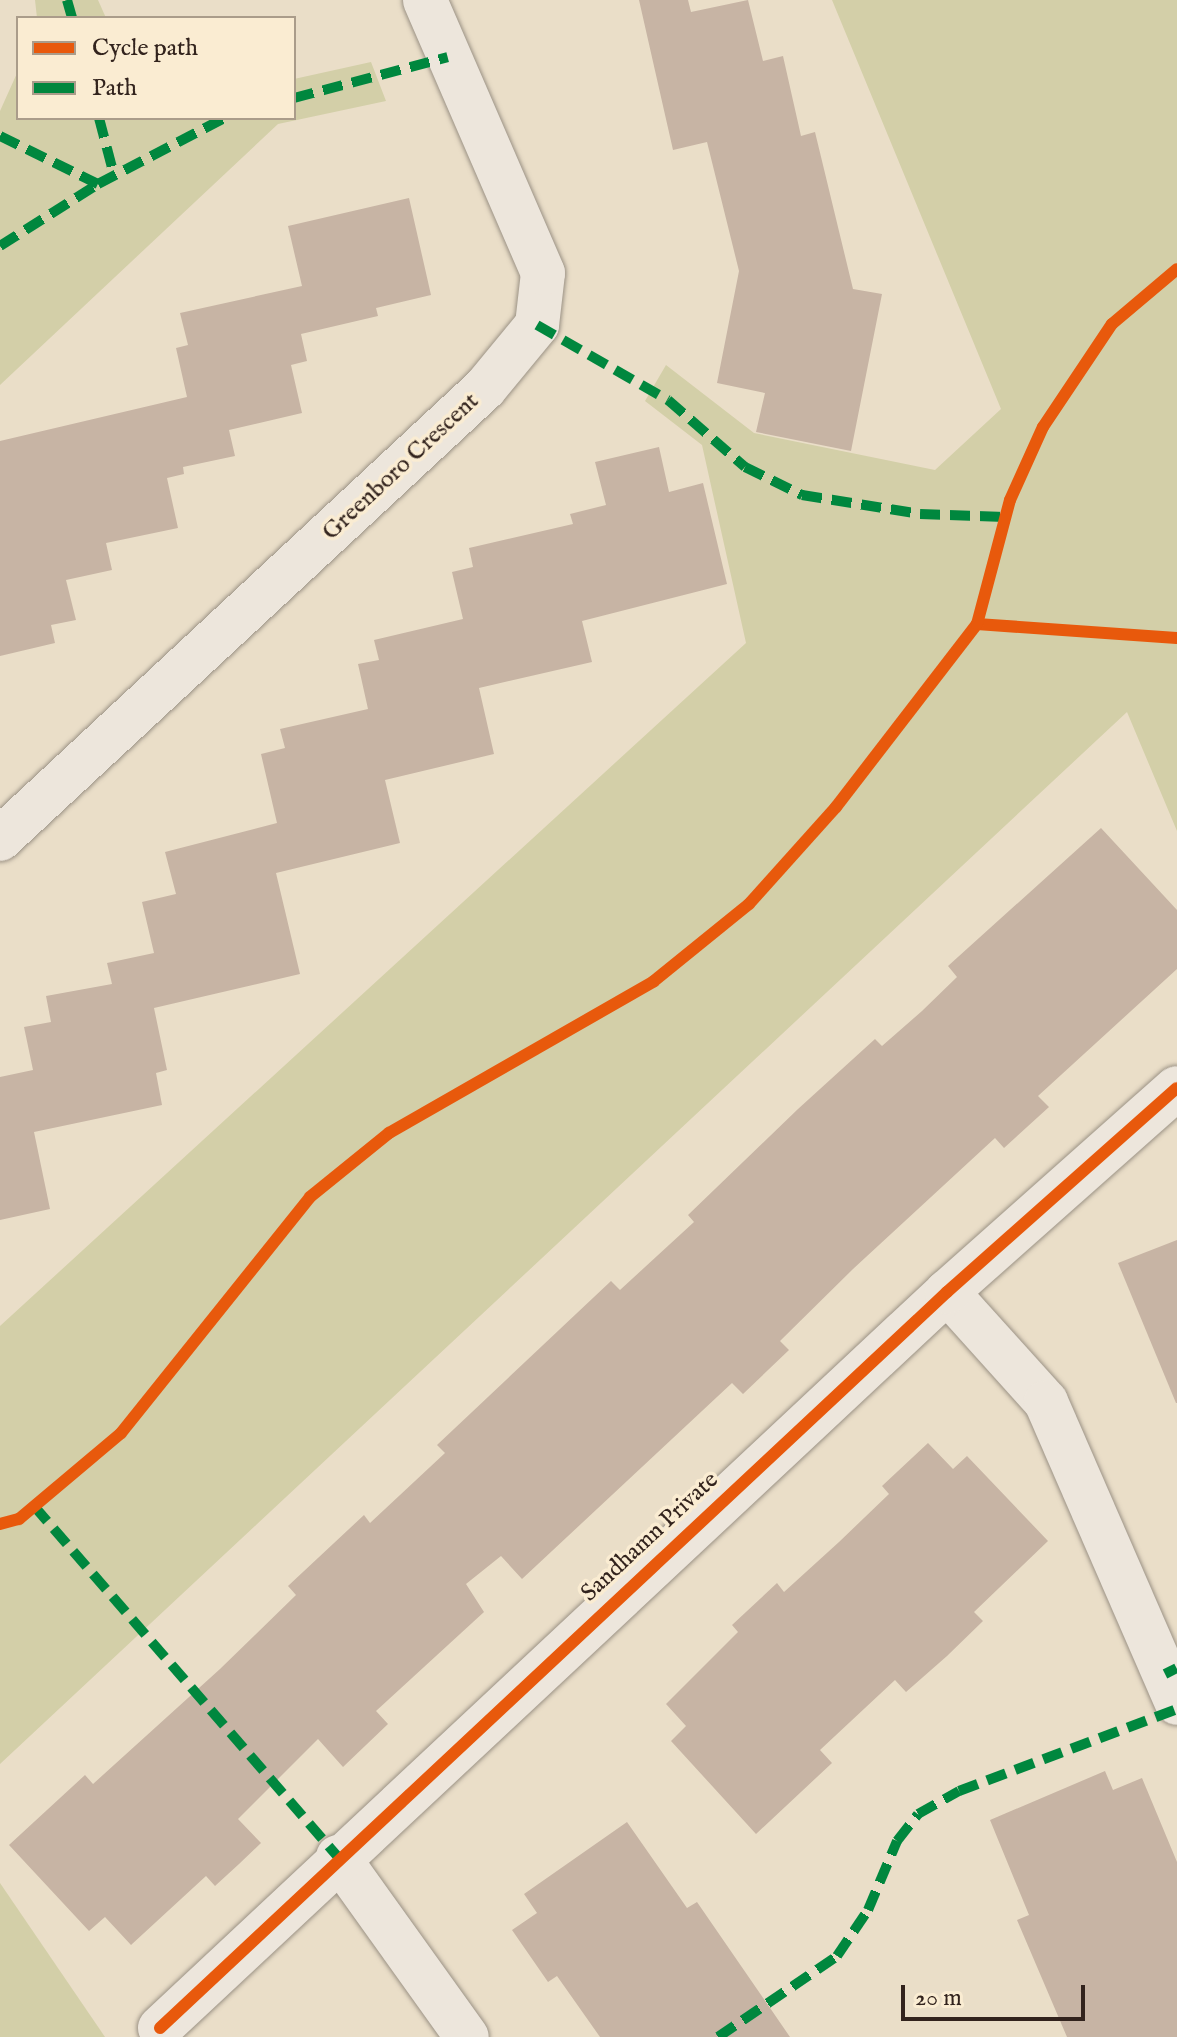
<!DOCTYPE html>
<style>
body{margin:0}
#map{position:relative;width:1177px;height:2037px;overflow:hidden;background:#eadec8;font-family:"IM FELL English",serif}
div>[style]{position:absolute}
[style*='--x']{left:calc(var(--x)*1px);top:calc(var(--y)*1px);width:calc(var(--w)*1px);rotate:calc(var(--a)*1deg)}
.green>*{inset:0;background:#d3cfa8}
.building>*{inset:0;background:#c7b4a4}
.roads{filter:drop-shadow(0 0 2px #9b9285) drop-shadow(0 0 2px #9b9285)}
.minor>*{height:44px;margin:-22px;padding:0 22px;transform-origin:22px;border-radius:22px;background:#ede6dc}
.quiet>*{height:10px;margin-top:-5px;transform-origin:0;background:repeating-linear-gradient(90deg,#00873e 0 20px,transparent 0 30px)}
.cycleway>*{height:12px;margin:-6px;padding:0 6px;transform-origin:6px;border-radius:6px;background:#e8590c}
span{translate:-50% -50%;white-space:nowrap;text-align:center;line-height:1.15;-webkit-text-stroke:7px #faecd2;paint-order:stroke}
.street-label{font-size:24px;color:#32231d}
.legend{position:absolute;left:16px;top:16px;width:280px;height:104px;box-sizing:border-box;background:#faecd2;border:2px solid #aa9c8a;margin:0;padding:10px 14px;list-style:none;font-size:24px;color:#32231d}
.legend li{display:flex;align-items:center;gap:16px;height:40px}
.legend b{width:40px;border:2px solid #aa9c8a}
.scale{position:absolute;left:901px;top:1985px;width:184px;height:36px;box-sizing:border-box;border:4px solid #32231d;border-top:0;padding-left:10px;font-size:24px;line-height:28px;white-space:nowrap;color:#32231d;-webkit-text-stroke:6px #faecd2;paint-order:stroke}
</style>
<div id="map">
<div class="green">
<div style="clip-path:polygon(35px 0,98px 0,106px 18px,37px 18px)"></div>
<div style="clip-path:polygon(832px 0,1177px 0,1177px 831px,1127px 712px,0 1764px,0 1326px,746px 643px,702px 445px,645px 401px,666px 365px,754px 433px,935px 470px,1001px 409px)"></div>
<div style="clip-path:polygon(371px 62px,386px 101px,278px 124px,0 385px,0 111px,18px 71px,18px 118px,294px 118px,294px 79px)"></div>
<div style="clip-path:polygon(0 1883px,105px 2037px,0 2037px)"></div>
</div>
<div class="building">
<div style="clip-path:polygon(639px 0,688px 0,691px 12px,748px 0,763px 61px,783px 56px,801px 136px,815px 132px,853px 289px,882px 294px,851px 451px,756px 432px,765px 393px,717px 383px,739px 271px,707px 142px,673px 150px)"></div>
<div style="clip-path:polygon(409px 198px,431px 295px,376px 308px,378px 316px,301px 334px,307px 361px,291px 365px,302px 413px,229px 430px,235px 456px,183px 467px,184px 474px,167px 478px,178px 528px,106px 543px,112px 570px,66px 580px,76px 620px,51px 625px,55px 643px,0 656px,0 441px,187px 397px,176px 348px,188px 345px,180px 313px,302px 286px,288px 226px)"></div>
<div style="clip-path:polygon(659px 447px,669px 492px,703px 483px,727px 584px,582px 621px,592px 662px,479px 688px,494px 754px,385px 780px,400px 843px,276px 873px,300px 974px,154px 1008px,167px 1070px,156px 1073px,162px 1105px,34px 1132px,50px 1209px,0 1220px,0 1077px,33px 1070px,24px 1027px,51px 1022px,46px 996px,112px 984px,107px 963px,154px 953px,142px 902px,176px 894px,165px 852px,277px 823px,261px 754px,285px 748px,280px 729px,368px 709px,358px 664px,379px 660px,374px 640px,463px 619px,452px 572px,473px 567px,469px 548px,573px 524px,570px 514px,606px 505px,595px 462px)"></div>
<div style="clip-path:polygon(1101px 828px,1177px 910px,1177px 969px,1038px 1096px,1049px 1107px,1004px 1148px,995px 1138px,853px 1269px,780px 1341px,789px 1350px,743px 1394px,732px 1383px,522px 1579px,501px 1556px,466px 1584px,484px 1612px,376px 1711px,388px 1724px,343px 1767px,318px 1739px,238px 1819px,261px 1843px,239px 1864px,215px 1886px,206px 1876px,131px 1945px,105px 1917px,89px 1931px,9px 1845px,85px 1775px,93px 1784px,220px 1669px,296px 1595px,288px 1586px,364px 1515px,370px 1523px,445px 1453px,437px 1445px,611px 1281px,620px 1290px,694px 1222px,688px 1215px,798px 1109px,875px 1039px,882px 1046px,922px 1011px,957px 977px,948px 966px)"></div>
<div style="clip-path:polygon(1177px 1240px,1177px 1403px,1176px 1403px,1118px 1263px)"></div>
<div style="clip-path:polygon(928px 1443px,953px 1469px,967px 1456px,1048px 1541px,974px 1612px,983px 1621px,947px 1656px,906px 1692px,895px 1680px,820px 1750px,832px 1763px,756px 1834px,671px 1741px,686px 1726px,666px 1704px,738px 1632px,732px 1625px,777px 1583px,784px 1592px,839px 1542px,889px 1494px,882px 1486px)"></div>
<div style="clip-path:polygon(1105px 1771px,1113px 1790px,1142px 1778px,1177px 1862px,1177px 2037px,1067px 2037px,1017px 1920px,1029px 1915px,990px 1820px)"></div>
<div style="clip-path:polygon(627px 1822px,687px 1908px,697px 1902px,790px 2037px,600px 2037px,557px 1976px,548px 1982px,512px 1930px,537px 1913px,524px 1894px)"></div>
</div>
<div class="roads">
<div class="minor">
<div style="--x:0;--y:839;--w:662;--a:-42.92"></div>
<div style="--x:485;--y:388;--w:82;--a:-50.5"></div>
<div style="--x:537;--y:325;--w:52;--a:-83.4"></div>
<div style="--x:543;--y:273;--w:297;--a:-113.4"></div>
<div style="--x:947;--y:1292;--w:148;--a:48"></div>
<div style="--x:1046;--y:1402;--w:328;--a:66.5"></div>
<div style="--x:338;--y:1857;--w:221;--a:54.4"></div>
<div style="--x:160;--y:2028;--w:1078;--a:-43.08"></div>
<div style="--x:947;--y:1292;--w:307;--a:-41.6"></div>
</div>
</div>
<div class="quiet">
<div style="--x:67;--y:0;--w:19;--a:74"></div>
<div style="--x:294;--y:98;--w:159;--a:-14.9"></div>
<div style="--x:99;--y:118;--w:59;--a:75.3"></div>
<div style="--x:0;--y:136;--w:109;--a:26.1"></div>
<div style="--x:0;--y:246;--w:116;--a:-32.3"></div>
<div style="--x:98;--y:184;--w:142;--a:-27.6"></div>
<div style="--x:537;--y:325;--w:151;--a:29.8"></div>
<div style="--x:668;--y:400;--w:102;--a:41"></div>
<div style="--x:745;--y:467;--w:64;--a:26.2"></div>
<div style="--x:802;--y:495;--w:120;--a:9.1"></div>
<div style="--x:920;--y:514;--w:85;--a:2"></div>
<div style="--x:34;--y:1506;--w:464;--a:49.1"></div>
<div style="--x:1165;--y:1674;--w:13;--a:-27"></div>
<div style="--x:718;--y:2037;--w:144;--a:-34.2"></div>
<div style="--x:837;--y:1956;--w:55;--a:-56"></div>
<div style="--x:868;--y:1910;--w:75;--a:-67.2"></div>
<div style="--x:897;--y:1841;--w:34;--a:-52"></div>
<div style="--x:918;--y:1814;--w:47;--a:-29.3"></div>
<div style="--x:959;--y:1791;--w:233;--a:-20.6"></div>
</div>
<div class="cycleway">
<div style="--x:977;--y:624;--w:200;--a:4"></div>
<div style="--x:0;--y:1524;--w:20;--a:-15"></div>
<div style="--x:19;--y:1519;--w:133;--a:-40.1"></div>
<div style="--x:121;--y:1433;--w:302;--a:-51.3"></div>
<div style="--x:310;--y:1197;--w:102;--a:-39"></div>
<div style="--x:389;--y:1133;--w:305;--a:-29.8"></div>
<div style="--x:654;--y:981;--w:122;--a:-39"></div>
<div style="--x:749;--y:904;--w:130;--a:-48.1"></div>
<div style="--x:836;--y:807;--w:231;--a:-52.4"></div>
<div style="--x:977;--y:624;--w:128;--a:-75.1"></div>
<div style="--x:1010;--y:500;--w:80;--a:-65.7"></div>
<div style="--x:1043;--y:427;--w:124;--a:-56.2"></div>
<div style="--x:1112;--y:324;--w:85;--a:-40.2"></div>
<div style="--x:160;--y:2028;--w:1078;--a:-43.08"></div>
<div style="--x:947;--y:1292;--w:307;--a:-41.6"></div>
</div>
<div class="street-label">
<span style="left:401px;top:467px;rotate:-43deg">Greenboro Crescent</span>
<span style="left:650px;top:1537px;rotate:-43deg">Sandhamn Private</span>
</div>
<ul class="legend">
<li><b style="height:10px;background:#e8590c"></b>Cycle path</li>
<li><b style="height:10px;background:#00873e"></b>Path</li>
</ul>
<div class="scale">20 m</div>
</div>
